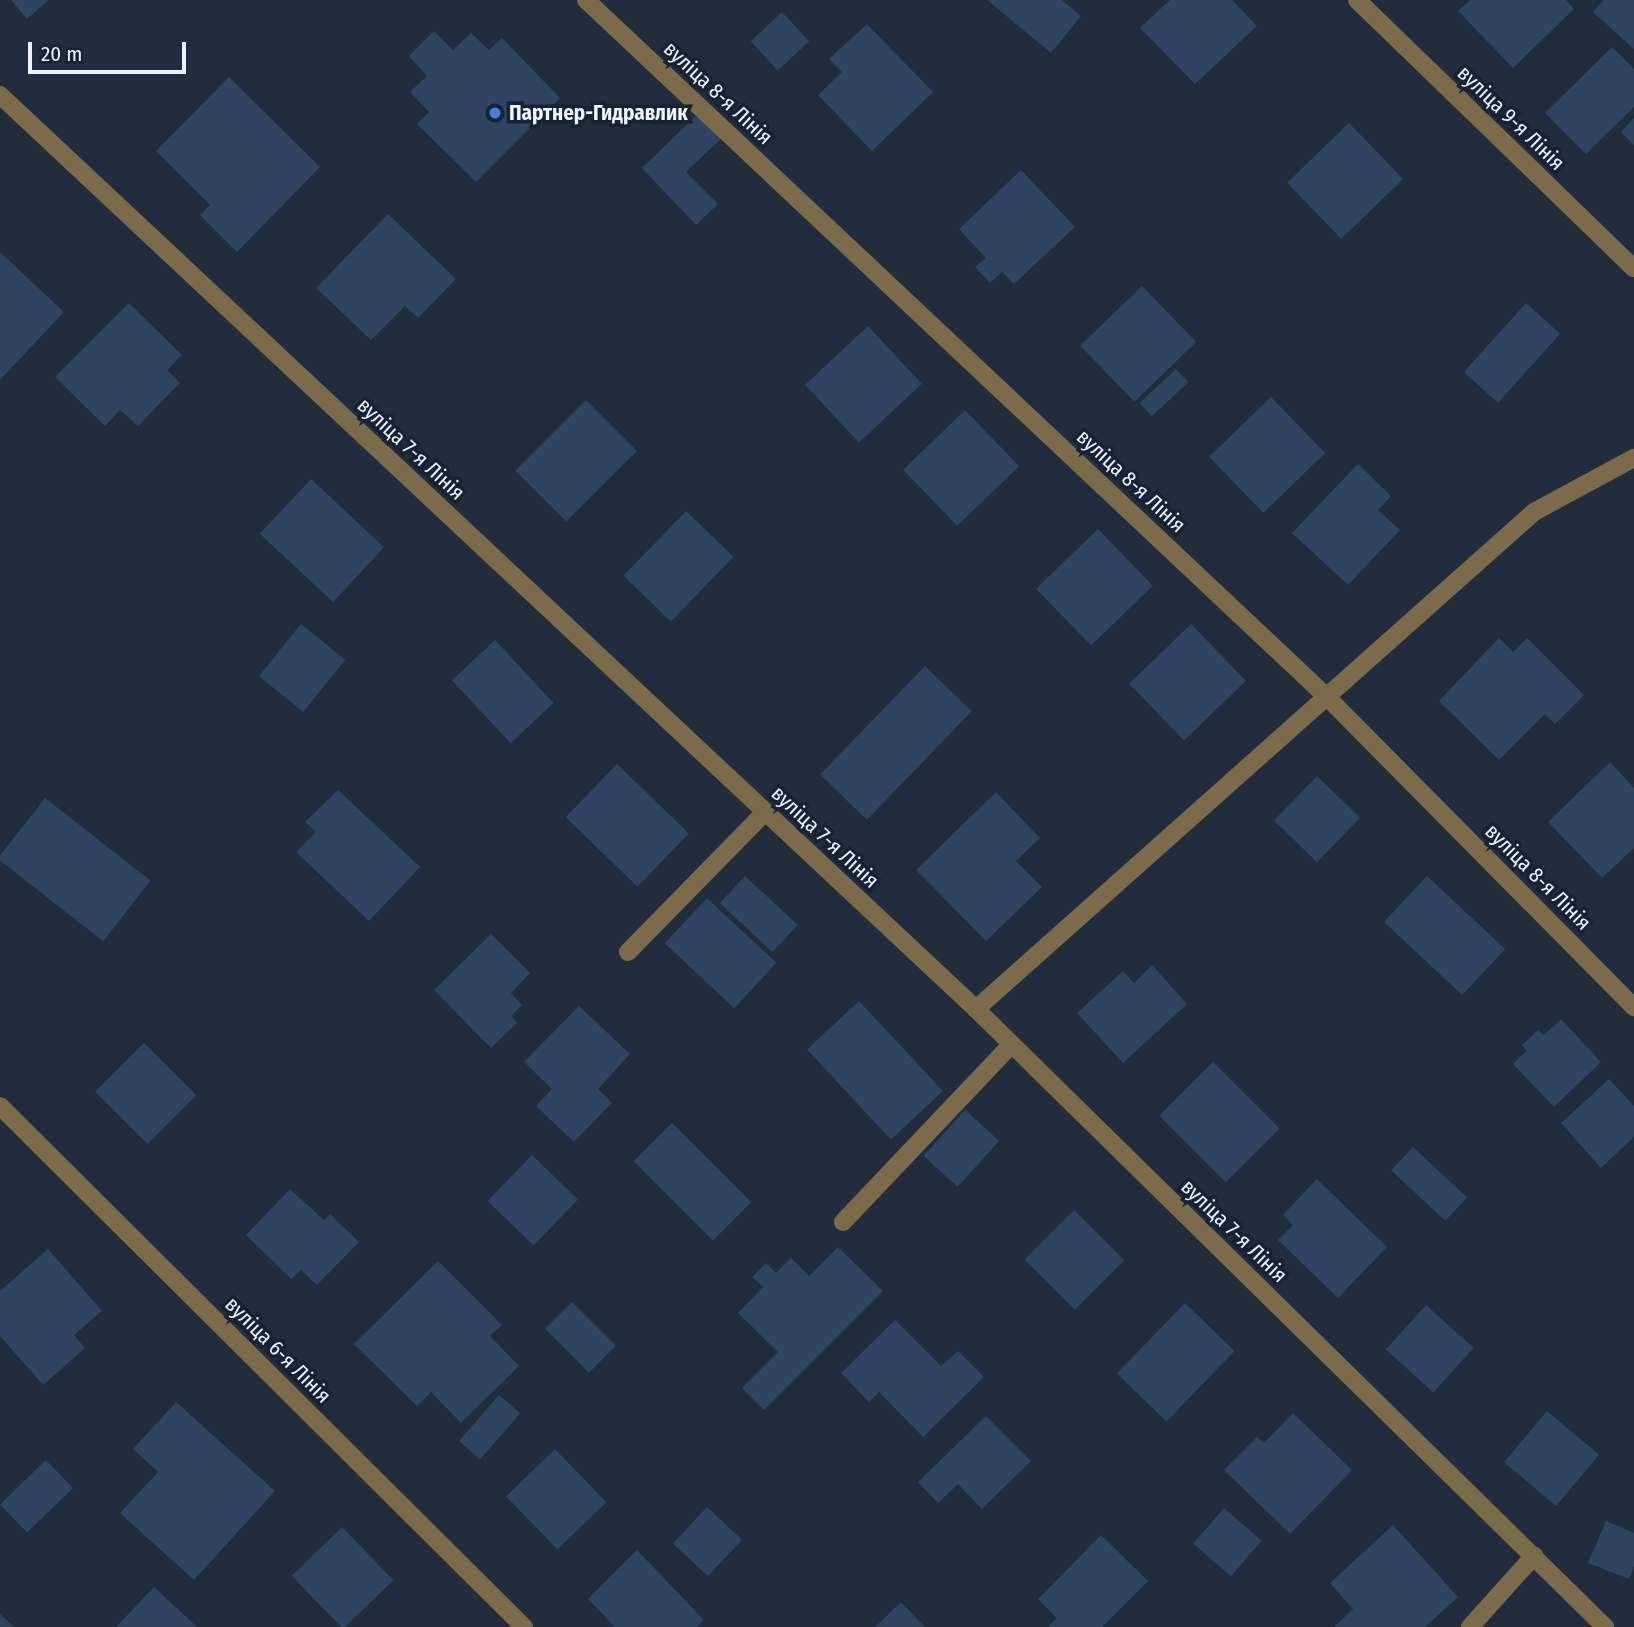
<!DOCTYPE html>
<meta charset="utf-8">
<style>
body{margin:0}
#map{position:relative;width:1634px;height:1627px;overflow:hidden;background:#212c3d;font-family:"Fira Sans Condensed",sans-serif}
div>[style]{position:absolute}
[style*='--x']{left:calc(var(--x)*1px);top:calc(var(--y)*1px);width:calc(var(--w)*1px);rotate:calc(var(--a)*1deg)}
.building>*{inset:0;background:#304360;transform-origin:0 0}
.lane>*{height:18px;margin:-9px;padding:0 9px;transform-origin:9px;border-radius:9px;background:#7c6b4a}
.street>*{height:18px;margin:-9px;padding:0 9px;transform-origin:9px;border-radius:9px;background:#7c6b4a}
.dots>*{width:19px;height:19px;translate:-50% -50%;box-sizing:border-box;border:4px solid #172232;border-radius:50%}
span{translate:-50% -50%;white-space:nowrap;text-align:center;line-height:1.15;-webkit-text-stroke:7px #172232;paint-order:stroke}
.street-label{font-size:21px;color:#eef4fd}
.poi-label{font-size:21px;color:#eef4fd;font-weight:700}
.left{translate:0 -50%;text-align:left}
.scale{position:absolute;left:28px;top:42px;width:158px;height:32px;box-sizing:border-box;border:4px solid #eef4fd;border-top:0;padding-left:9px;font-size:21px;line-height:24px;white-space:nowrap;color:#eef4fd;-webkit-text-stroke:5px #172232;paint-order:stroke}
</style>
<div id="map">
<div class="building">
<div style="clip-path:polygon(11px 0,49px 0,27px 19px)"></div>
<div style="clip-path:polygon(987px 0,1062px 0,1081px 16px,1051px 53px)"></div>
<div style="clip-path:polygon(1170px 0,1232px 0,1257px 26px,1195px 84px,1140px 28px)"></div>
<div style="clip-path:polygon(1470px 0,1566px 0,1574px 9px,1513px 68px,1458px 11px)"></div>
<div style="clip-path:polygon(1604px 0,1634px 0,1634px 49px,1593px 12px)"></div>
<div style="left:782px;top:12px;width:40px;height:43px;rotate:47deg"></div>
<div style="clip-path:polygon(867px 24px,933px 92px,872px 151px,818px 95px,842px 72px,829px 59px)"></div>
<div style="clip-path:polygon(434px 31px,453px 50px,471px 33px,489px 50px,502px 38px,560px 98px,476px 182px,417px 124px,429px 112px,410px 92px,427px 76px,409px 56px)"></div>
<div style="clip-path:polygon(1612px 47px,1634px 69px,1634px 107px,1586px 154px,1545px 113px)"></div>
<div style="clip-path:polygon(229px 77px,320px 167px,237px 252px,200px 215px,210px 205px,156px 151px)"></div>
<div style="clip-path:polygon(703px 109px,726px 134px,686px 172px,718px 204px,696px 225px,642px 168px)"></div>
<div style="clip-path:polygon(1634px 118px,1634px 145px,1621px 132px)"></div>
<div style="left:1349px;top:123px;width:78px;height:86px;rotate:46deg"></div>
<div style="clip-path:polygon(1021px 170px,1075px 227px,1014px 284px,1002px 272px,990px 283px,975px 267px,986px 258px,959px 229px)"></div>
<div style="clip-path:polygon(388px 214px,456px 279px,418px 318px,405px 306px,371px 340px,316px 288px)"></div>
<div style="clip-path:polygon(0 252px,64px 312px,0 380px)"></div>
<div style="left:1142px;top:286px;width:78px;height:86px;rotate:46deg"></div>
<div style="clip-path:polygon(129px 303px,182px 355px,167px 370px,180px 383px,138px 426px,120px 410px,105px 426px,55px 377px)"></div>
<div style="left:1526px;top:303px;width:46px;height:93px;rotate:42deg"></div>
<div style="left:868px;top:326px;width:79px;height:86px;rotate:47deg"></div>
<div style="left:1176px;top:369px;width:18px;height:50px;rotate:47deg"></div>
<div style="left:1271px;top:397px;width:78px;height:86px;rotate:46deg"></div>
<div style="left:586px;top:400px;width:72px;height:100px;rotate:45deg"></div>
<div style="left:965px;top:410px;width:78px;height:86px;rotate:46deg"></div>
<div style="clip-path:polygon(1358px 464px,1391px 496px,1378px 510px,1400px 530px,1348px 585px,1292px 533px)"></div>
<div style="left:311px;top:479px;width:100px;height:75px;rotate:43deg"></div>
<div style="left:686px;top:511px;width:66px;height:90px;rotate:44deg"></div>
<div style="left:1098px;top:529px;width:79px;height:86px;rotate:46deg"></div>
<div style="left:301px;top:624px;width:57px;height:67px;rotate:39deg"></div>
<div style="left:1191px;top:624px;width:79px;height:86px;rotate:46deg"></div>
<div style="clip-path:polygon(1499px 638px,1513px 652px,1527px 638px,1584px 695px,1555px 724px,1545px 714px,1499px 760px,1439px 701px)"></div>
<div style="left:495px;top:640px;width:86px;height:59px;rotate:47deg"></div>
<div style="left:925px;top:666px;width:65px;height:151px;rotate:44deg"></div>
<div style="clip-path:polygon(1610px 762px,1634px 788px,1634px 848px,1602px 878px,1548px 822px)"></div>
<div style="left:617px;top:764px;width:100px;height:74px;rotate:44deg"></div>
<div style="left:1317px;top:776px;width:60px;height:62px;rotate:44deg"></div>
<div style="clip-path:polygon(338px 790px,420px 867px,369px 921px,296px 852px,316px 832px,305px 822px)"></div>
<div style="clip-path:polygon(996px 792px,1040px 838px,1016px 861px,1042px 887px,986px 941px,916px 870px)"></div>
<div style="left:45px;top:798px;width:134px;height:77px;rotate:38deg"></div>
<div style="left:745px;top:876px;width:72px;height:37px;rotate:43deg"></div>
<div style="left:1427px;top:876px;width:107px;height:63px;rotate:43deg"></div>
<div style="left:707px;top:898px;width:95px;height:62px;rotate:43deg"></div>
<div style="clip-path:polygon(491px 934px,530px 973px,511px 993px,522px 1005px,511px 1016px,517px 1023px,491px 1048px,434px 990px)"></div>
<div style="clip-path:polygon(1152px 965px,1187px 1004px,1123px 1063px,1077px 1013px,1123px 971px,1134px 983px)"></div>
<div style="left:859px;top:1001px;width:123px;height:71px;rotate:47deg"></div>
<div style="clip-path:polygon(579px 1006px,630px 1054px,598px 1089px,612px 1103px,574px 1142px,536px 1106px,552px 1089px,524px 1062px)"></div>
<div style="clip-path:polygon(1561px 1019px,1601px 1062px,1554px 1107px,1513px 1064px,1526px 1051px,1522px 1045px,1538px 1030px,1544px 1035px)"></div>
<div style="left:144px;top:1043px;width:74px;height:69px;rotate:45deg"></div>
<div style="left:1213px;top:1062px;width:94px;height:76px;rotate:45deg"></div>
<div style="clip-path:polygon(1609px 1079px,1634px 1106px,1634px 1137px,1601px 1168px,1561px 1123px)"></div>
<div style="left:965px;top:1110px;width:46px;height:62px;rotate:42deg"></div>
<div style="left:672px;top:1123px;width:112px;height:54px;rotate:45deg"></div>
<div style="left:1413px;top:1147px;width:74px;height:32px;rotate:43deg"></div>
<div style="left:532px;top:1155px;width:64px;height:64px;rotate:44deg"></div>
<div style="clip-path:polygon(1317px 1179px,1387px 1247px,1338px 1298px,1278px 1240px,1293px 1225px,1283px 1215px)"></div>
<div style="clip-path:polygon(290px 1189px,324px 1220px,330px 1214px,359px 1242px,317px 1285px,301px 1270px,291px 1279px,246px 1235px)"></div>
<div style="left:1074px;top:1210px;width:71px;height:70px;rotate:45deg"></div>
<div style="clip-path:polygon(838px 1247px,883px 1291px,764px 1410px,742px 1388px,778px 1352px,738px 1313px,763px 1287px,752px 1277px,766px 1263px,776px 1273px,791px 1258px,809px 1276px)"></div>
<div style="clip-path:polygon(48px 1249px,102px 1311px,74px 1335px,85px 1348px,43px 1385px,0 1336px,0 1291px)"></div>
<div style="clip-path:polygon(438px 1261px,502px 1325px,490px 1336px,519px 1366px,461px 1423px,431px 1392px,417px 1406px,354px 1344px)"></div>
<div style="left:572px;top:1302px;width:62px;height:38px;rotate:45deg"></div>
<div style="left:1185px;top:1303px;width:69px;height:98px;rotate:44deg"></div>
<div style="left:1426px;top:1305px;width:64px;height:60px;rotate:42deg"></div>
<div style="clip-path:polygon(895px 1320px,941px 1366px,958px 1351px,984px 1377px,923px 1437px,879px 1392px,869px 1402px,841px 1373px)"></div>
<div style="left:499px;top:1395px;width:28px;height:61px;rotate:41deg"></div>
<div style="clip-path:polygon(176px 1402px,275px 1491px,194px 1580px,120px 1513px,158px 1472px,133px 1449px)"></div>
<div style="left:1547px;top:1411px;width:68px;height:67px;rotate:40deg"></div>
<div style="clip-path:polygon(1293px 1413px,1352px 1470px,1290px 1534px,1224px 1470px,1257px 1437px,1264px 1443px)"></div>
<div style="clip-path:polygon(986px 1416px,1031px 1461px,982px 1509px,958px 1484px,938px 1503px,918px 1482px)"></div>
<div style="left:555px;top:1449px;width:74px;height:68px;rotate:46deg"></div>
<div style="left:46px;top:1460px;width:39px;height:64px;rotate:46deg"></div>
<div style="left:707px;top:1507px;width:48px;height:50px;rotate:43deg"></div>
<div style="left:1224px;top:1508px;width:50px;height:47px;rotate:41deg"></div>
<div style="clip-path:polygon(1606px 1521px,1634px 1533px,1634px 1566px,1629px 1579px,1588px 1563px)"></div>
<div style="clip-path:polygon(1393px 1525px,1458px 1597px,1425px 1627px,1334px 1627px,1353px 1609px,1330px 1583px)"></div>
<div style="left:342px;top:1527px;width:74px;height:70px;rotate:46deg"></div>
<div style="clip-path:polygon(1101px 1535px,1148px 1581px,1102px 1627px,1048px 1627px,1057px 1618px,1038px 1599px)"></div>
<div style="clip-path:polygon(637px 1550px,704px 1620px,696px 1627px,615px 1627px,588px 1599px)"></div>
<div style="clip-path:polygon(154px 1587px,197px 1627px,116px 1627px)"></div>
<div style="clip-path:polygon(901px 1602px,925px 1627px,875px 1627px)"></div>
<div style="clip-path:polygon(0 1614px,14px 1627px,0 1627px)"></div>
</div>
<div class="lane">
<div style="--x:628;--y:952;--w:196;--a:-45.6"></div>
<div style="--x:843;--y:1222;--w:244;--a:-46.5"></div>
<div style="--x:1470;--y:1627;--w:96;--a:-48"></div>
</div>
<div class="street">
<div style="--x:586;--y:0;--w:1019;--a:43.25"></div>
<div style="--x:1328;--y:698;--w:435;--a:45.3"></div>
<div style="--x:1357;--y:0;--w:385;--a:44.1"></div>
<div style="--x:0;--y:95;--w:1337;--a:43.12"></div>
<div style="--x:976;--y:1009;--w:882;--a:44.49"></div>
<div style="--x:976;--y:1009;--w:747;--a:-41.69"></div>
<div style="--x:1534;--y:512;--w:114;--a:-28.4"></div>
<div style="--x:0;--y:1106;--w:739;--a:44.84"></div>
</div>
<div class="dots">
<div style="left:495px;top:113px;background:#3f7fe0"></div>
</div>
<div class="street-label">
<span style="left:718px;top:93px;rotate:43deg">вуліца 8-я Лінія</span>
<span style="left:1511px;top:118px;rotate:44deg">вуліца 9-я Лінія</span>
<span style="left:411px;top:449px;rotate:43deg">вуліца 7-я Лінія</span>
<span style="left:1131px;top:481px;rotate:43deg">вуліца 8-я Лінія</span>
<span style="left:825px;top:837px;rotate:43deg">вуліца 7-я Лінія</span>
<span style="left:1538px;top:877px;rotate:45deg">вуліца 8-я Лінія</span>
<span style="left:1234px;top:1231px;rotate:44deg">вуліца 7-я Лінія</span>
<span style="left:278px;top:1350px;rotate:45deg">вуліца 6-я Лінія</span>
</div>
<div class="poi-label">
<span class="left" style="left:509px;top:113px">Партнер-Гидравлик</span>
</div>
<div class="scale">20 m</div>
</div>
